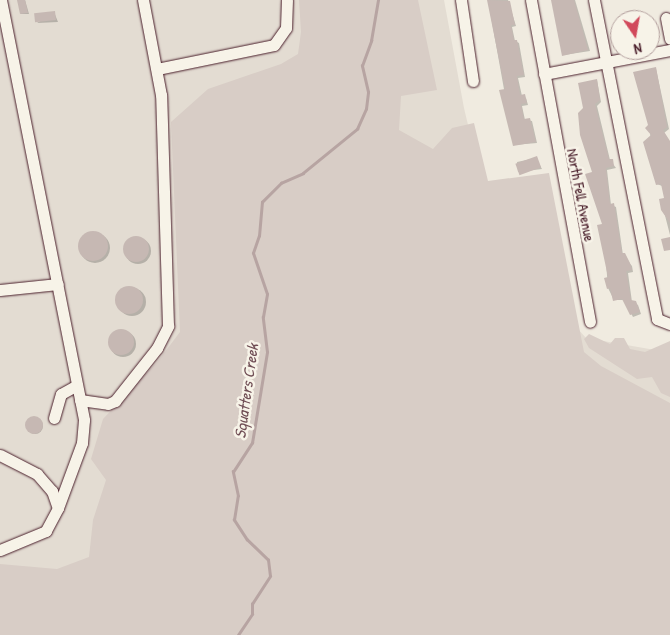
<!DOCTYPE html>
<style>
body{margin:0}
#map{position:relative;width:670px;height:635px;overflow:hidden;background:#f0ebe0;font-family:"Patrick Hand",sans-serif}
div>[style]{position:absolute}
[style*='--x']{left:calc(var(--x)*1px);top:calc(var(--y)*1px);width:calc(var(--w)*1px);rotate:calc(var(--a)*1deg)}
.built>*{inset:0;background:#e3dcd2}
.green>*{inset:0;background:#d8cdc6}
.shadow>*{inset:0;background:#0003}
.round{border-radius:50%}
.stream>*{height:2.5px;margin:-1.25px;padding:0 1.25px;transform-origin:1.25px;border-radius:1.25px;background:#b7a4a2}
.building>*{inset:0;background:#c6b8b3;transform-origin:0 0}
.roads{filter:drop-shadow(0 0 1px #4a1f2b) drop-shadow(0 0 1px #4a1f2b)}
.minor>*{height:11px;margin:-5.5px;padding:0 5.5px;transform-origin:5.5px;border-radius:5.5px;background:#f7f3e8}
span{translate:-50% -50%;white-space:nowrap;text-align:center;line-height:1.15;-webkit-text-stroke:5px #f7f3e8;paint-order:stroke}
.street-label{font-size:15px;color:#4a1f2b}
.water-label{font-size:16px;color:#704e55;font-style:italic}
.north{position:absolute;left:610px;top:10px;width:50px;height:50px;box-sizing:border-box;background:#f7f3e8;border:1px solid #b29e9c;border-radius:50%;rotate:168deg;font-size:14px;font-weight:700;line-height:20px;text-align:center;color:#4a1f2b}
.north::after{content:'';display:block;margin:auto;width:18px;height:22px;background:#d1495b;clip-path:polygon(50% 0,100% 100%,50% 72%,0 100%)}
</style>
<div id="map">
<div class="built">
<div style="clip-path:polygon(0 0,444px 0,464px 108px,485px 197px,535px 281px,586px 338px,661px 351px,670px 350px,670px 635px,0 635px)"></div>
</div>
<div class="green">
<div style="clip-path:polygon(299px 0,418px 0,437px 90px,401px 96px,399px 130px,433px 149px,452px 128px,474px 123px,488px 181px,549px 173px,584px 352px,601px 366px,670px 403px,670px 635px,0 635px,0 564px,57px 569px,89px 557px,93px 520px,106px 480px,91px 459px,103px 419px,158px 361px,180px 332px,171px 122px,208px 89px,281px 64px,298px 54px,301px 32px)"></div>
<div style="clip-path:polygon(589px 334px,610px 344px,615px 338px,624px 338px,630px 349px,645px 352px,670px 341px,670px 397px,661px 393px,652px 377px,637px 379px,589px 348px,584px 339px)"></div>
</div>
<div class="shadow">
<div style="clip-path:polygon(18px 0,25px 0,29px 14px,21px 14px)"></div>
<div style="clip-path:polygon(488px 0,508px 0,516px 26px,512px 27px,515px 41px,519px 43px,525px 77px,518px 78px,522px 96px,526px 98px,528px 105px,522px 106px,525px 120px,532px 121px,537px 143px,514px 145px)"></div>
<div style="clip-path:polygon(553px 0,575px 0,590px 51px,564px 55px)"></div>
<div style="clip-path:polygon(54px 12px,58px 22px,37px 23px)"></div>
<div style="clip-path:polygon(646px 16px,648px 20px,628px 20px,628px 19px)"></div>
<div style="clip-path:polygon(656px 69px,669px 129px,664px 133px,670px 143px,670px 235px,661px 200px,665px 199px,662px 186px,657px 184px,649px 126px)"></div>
<div style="clip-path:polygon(597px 80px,601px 102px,597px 106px,610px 160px,616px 168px,607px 170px,611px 205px,616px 207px,623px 255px,632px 266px,633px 272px,628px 273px,632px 302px,638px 305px,641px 314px,633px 317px,624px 300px,614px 300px,608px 288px,603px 225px,584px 108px)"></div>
<div style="clip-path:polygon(536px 158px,542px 169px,518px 172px,517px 162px)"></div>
<div class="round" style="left:80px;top:233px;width:30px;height:30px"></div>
<div class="round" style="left:125px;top:238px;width:26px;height:26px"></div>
<div class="round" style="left:118px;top:288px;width:28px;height:28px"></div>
<div class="round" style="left:110px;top:331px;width:26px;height:26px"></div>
<div class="round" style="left:27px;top:418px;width:16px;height:16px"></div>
</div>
<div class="stream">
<div style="--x:238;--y:635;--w:25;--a:-56"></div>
<div style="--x:252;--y:614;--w:10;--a:-90"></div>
<div style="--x:252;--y:604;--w:33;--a:-57"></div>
<div style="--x:270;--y:576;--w:16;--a:-97"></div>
<div style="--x:268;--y:560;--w:29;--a:-136"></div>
<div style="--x:247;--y:540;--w:24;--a:-123"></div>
<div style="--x:234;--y:520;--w:24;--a:-81"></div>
<div style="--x:238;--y:496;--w:25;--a:-102"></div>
<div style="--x:233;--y:472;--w:35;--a:-57"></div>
<div style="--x:252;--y:443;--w:92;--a:-80.6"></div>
<div style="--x:267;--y:352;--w:35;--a:-97"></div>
<div style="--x:263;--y:317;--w:23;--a:-80"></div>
<div style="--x:267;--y:294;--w:43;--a:-108.9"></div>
<div style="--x:253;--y:253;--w:18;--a:-71"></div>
<div style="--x:259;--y:236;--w:34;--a:-85"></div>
<div style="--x:262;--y:202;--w:27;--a:-45"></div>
<div style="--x:281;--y:183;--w:24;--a:-24"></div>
<div style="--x:303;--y:173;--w:70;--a:-39.2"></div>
<div style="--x:357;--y:129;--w:22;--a:-66"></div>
<div style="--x:366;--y:109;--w:17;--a:-83"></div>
<div style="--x:368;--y:92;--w:27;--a:-103"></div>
<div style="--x:362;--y:66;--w:27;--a:-70"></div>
<div style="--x:371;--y:41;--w:42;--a:-80.3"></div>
</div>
<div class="building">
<div style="clip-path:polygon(17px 0,25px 0,28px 13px,20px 14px)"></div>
<div style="clip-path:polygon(487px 0,510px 1px,515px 25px,511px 25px,514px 40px,517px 40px,524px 75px,517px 76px,520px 95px,525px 94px,527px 103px,521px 104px,524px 119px,530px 118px,536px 142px,513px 146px,499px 90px,505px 89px)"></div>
<div style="clip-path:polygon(551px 0,574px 0,588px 50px,562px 56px)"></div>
<div style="left:55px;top:11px;width:9px;height:21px;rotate:84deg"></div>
<div style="clip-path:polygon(656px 67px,667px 127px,663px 130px,670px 141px,670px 223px,661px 210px,659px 199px,664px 198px,661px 184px,656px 185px,643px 142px,651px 135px,645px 128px,648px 125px,633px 72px)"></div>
<div style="clip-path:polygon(597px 79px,600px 100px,595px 104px,609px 159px,613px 159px,614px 166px,606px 168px,610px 204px,614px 203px,622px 253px,625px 253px,630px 263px,632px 270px,626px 271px,631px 300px,636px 301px,640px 312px,630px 315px,622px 299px,613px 301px,610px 288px,607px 289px,604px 278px,608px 277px,597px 225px,602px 224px,585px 174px,592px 172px,580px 135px,578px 113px,583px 108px,578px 83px)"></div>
<div style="left:537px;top:156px;width:12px;height:23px;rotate:70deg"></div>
<div class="round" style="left:78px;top:231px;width:30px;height:30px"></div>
<div class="round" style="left:123px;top:236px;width:26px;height:26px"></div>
<div style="clip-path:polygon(670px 237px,670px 250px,664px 251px,661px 239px)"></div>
<div class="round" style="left:115px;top:286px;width:28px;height:28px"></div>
<div class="round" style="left:108px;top:329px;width:26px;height:26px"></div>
<div class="round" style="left:25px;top:416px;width:18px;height:18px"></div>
</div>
<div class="roads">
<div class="minor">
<div style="--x:1;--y:0;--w:428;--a:78.8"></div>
<div style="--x:84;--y:420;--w:23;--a:95"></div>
<div style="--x:82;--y:443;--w:69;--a:110.3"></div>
<div style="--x:461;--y:0;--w:82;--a:81.6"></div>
<div style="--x:531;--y:0;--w:327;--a:79.6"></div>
<div style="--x:594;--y:0;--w:325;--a:78.8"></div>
<div style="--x:657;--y:319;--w:14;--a:21"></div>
<div style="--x:666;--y:18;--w:21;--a:79"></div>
<div style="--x:157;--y:69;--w:119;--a:-11.6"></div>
<div style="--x:274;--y:45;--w:21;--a:-55"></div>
<div style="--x:286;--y:28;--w:28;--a:-88"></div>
<div style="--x:544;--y:74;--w:128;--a:-10.8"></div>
<div style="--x:0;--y:290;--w:58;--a:-5.9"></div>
<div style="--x:80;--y:400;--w:28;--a:8"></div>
<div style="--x:108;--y:404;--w:8;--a:-23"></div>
<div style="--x:115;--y:401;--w:68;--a:-51.6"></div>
<div style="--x:157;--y:348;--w:25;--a:-63"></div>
<div style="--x:168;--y:326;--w:231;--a:-91.7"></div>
<div style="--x:161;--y:95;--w:97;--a:-100.7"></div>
<div style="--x:54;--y:418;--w:25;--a:-74"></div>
<div style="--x:61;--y:394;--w:18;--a:-29"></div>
<div style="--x:0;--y:455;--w:42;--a:27.2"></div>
<div style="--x:37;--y:474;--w:23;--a:49"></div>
<div style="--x:52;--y:491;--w:18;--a:71"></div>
<div style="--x:58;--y:508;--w:26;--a:118"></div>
<div style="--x:46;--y:531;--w:50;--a:157.6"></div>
</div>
</div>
<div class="street-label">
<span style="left:581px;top:195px;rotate:79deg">North Fell Avenue</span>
</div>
<div class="water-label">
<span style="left:246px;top:391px;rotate:-82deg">Squatters Creek</span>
</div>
<div class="north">N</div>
</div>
